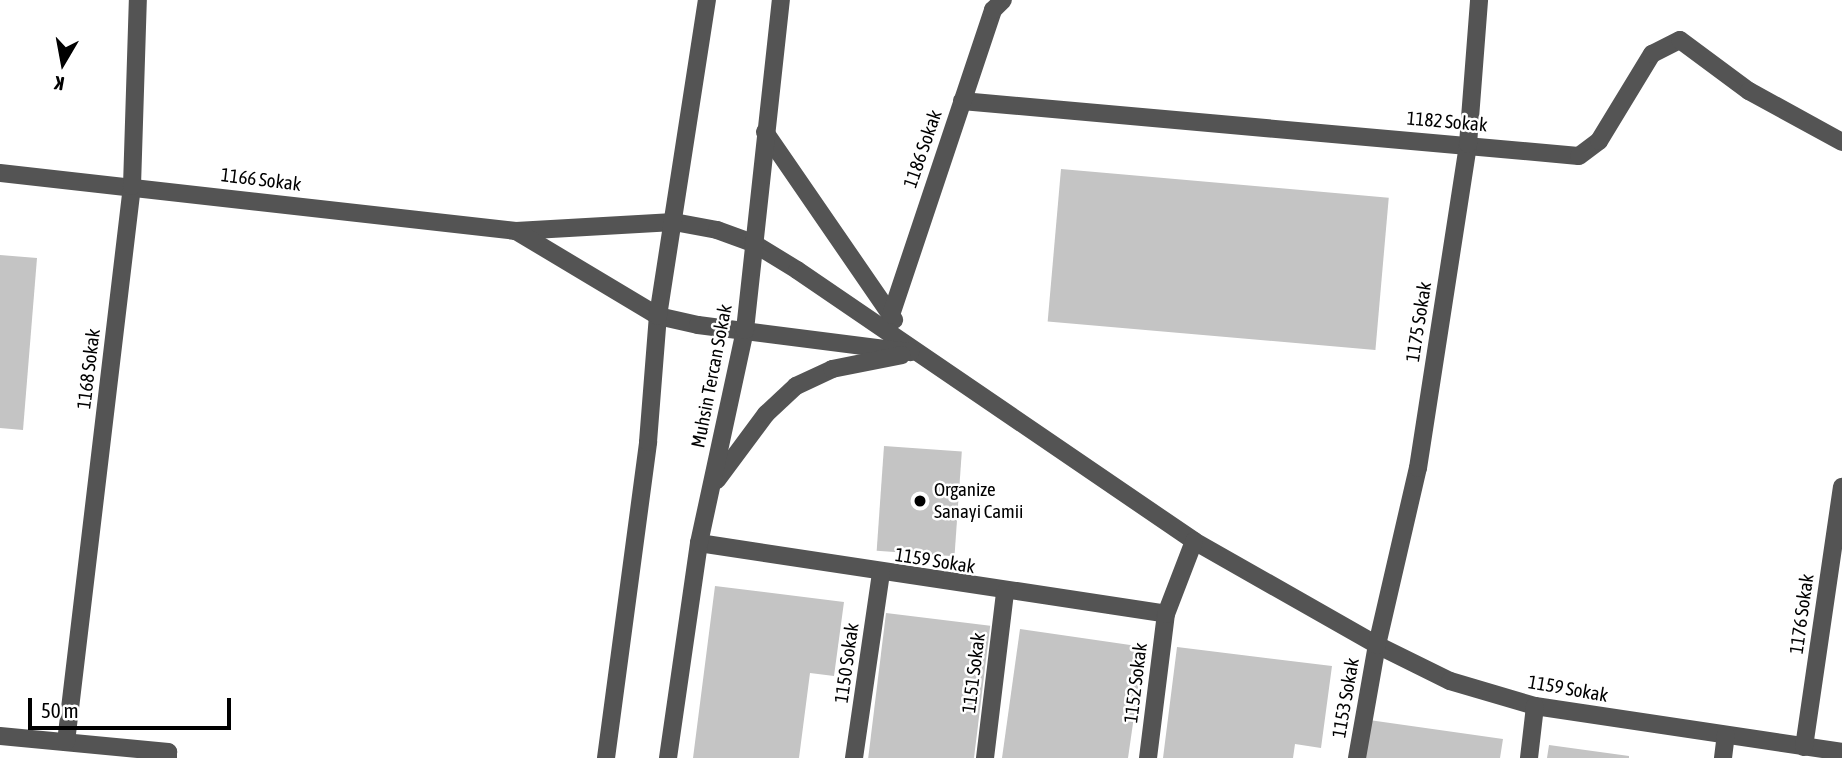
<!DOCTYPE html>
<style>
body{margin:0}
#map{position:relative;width:1842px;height:758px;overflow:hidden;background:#fff;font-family:"Asap Condensed",sans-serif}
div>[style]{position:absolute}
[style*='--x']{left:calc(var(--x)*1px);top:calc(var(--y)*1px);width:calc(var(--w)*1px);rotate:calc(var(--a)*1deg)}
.building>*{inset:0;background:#c4c4c4;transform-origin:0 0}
.minor>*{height:18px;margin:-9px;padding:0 9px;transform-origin:9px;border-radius:9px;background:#545454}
.dots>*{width:19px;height:19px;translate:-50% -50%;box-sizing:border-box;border:4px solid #fff;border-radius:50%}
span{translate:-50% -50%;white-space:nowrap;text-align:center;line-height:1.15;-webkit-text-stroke:5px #fff;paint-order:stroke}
.street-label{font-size:19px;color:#000}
.poi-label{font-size:19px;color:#000}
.left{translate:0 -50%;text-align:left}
.north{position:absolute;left:28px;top:28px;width:70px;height:70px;-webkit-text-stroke:5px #fff;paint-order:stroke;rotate:190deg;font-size:19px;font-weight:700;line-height:28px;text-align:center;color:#000}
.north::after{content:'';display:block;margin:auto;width:24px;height:32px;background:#000;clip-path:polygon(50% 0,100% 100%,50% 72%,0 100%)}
.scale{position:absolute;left:28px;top:698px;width:203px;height:32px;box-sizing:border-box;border:4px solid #000;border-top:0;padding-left:9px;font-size:21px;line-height:24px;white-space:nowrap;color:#000;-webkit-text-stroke:5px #fff;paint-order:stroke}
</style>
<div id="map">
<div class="building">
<div style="left:1061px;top:169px;width:329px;height:153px;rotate:5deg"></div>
<div style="clip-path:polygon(0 255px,37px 258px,23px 430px,0 428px)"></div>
<div style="left:884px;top:446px;width:78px;height:105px;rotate:4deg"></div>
<div style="clip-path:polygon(715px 586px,844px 602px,834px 676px,810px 673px,799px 758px,693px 758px)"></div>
<div style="left:886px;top:613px;width:105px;height:146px;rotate:7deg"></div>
<div style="clip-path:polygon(1020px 629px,1144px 647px,1128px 758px,1002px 758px)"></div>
<div style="clip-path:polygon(1177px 647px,1332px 666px,1321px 748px,1295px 744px,1293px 758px,1163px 758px)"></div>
<div style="clip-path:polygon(1369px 720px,1503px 739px,1500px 758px,1363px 758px)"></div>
<div style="clip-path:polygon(1549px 745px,1629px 756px,1629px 758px,1547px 758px)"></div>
</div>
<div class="minor">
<div style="--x:962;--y:101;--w:619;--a:5.09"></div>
<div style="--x:1579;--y:156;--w:25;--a:-37"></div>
<div style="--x:1599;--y:141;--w:102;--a:-58.7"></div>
<div style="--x:1652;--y:54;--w:31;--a:-27"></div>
<div style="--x:1680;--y:40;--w:86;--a:36.5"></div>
<div style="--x:1749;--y:91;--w:106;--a:28.7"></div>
<div style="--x:765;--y:132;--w:228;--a:55.5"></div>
<div style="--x:0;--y:173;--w:519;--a:6.41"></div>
<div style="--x:516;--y:231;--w:158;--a:-3.3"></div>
<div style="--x:674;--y:222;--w:44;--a:10.5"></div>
<div style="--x:717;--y:230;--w:38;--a:20"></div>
<div style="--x:753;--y:243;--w:52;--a:31.5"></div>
<div style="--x:797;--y:270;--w:481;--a:34.3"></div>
<div style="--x:1194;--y:541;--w:210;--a:29.6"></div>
<div style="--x:1377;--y:645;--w:81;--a:26.3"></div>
<div style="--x:1450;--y:681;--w:89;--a:16.4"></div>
<div style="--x:1535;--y:706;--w:310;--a:8.5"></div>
<div style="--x:516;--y:231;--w:165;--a:30.9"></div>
<div style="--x:658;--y:316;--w:41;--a:12.7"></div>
<div style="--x:698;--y:325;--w:214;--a:7.3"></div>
<div style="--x:891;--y:315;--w:322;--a:-71.5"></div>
<div style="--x:993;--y:10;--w:14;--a:-45"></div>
<div style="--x:717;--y:480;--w:82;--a:-53.4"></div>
<div style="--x:766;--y:414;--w:41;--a:-43"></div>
<div style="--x:796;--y:386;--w:40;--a:-25"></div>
<div style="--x:832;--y:369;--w:71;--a:-11.3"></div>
<div style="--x:699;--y:543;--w:472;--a:8.6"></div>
<div style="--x:0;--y:736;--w:169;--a:5.4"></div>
<div style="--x:168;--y:752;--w:6;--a:90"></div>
<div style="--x:66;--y:742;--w:560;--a:-83.23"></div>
<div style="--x:132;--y:186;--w:186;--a:-88.2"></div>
<div style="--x:1804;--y:747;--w:263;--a:-81.7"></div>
<div style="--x:606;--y:758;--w:319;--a:-82.4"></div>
<div style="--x:648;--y:442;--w:126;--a:-85.5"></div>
<div style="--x:658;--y:316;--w:320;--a:-81.2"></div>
<div style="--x:668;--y:758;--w:217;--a:-81.8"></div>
<div style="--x:699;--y:543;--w:218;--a:-77.8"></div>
<div style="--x:745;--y:330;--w:332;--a:-83.8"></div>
<div style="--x:854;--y:758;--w:186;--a:-81.7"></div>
<div style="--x:985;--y:758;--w:167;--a:-83.1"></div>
<div style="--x:1148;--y:758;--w:145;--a:-82.9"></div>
<div style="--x:1166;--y:614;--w:78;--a:-69"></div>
<div style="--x:1357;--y:758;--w:115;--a:-80"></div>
<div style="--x:1377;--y:645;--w:182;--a:-77"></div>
<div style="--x:1418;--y:468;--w:328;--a:-81.2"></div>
<div style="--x:1468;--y:144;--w:144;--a:-85.6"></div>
<div style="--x:1529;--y:758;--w:52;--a:-83.4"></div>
<div style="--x:1723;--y:758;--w:23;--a:-83"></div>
</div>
<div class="dots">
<div style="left:920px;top:501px;background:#000"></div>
</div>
<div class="street-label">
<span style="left:1447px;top:122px;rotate:5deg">1182 Sokak</span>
<span style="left:923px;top:149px;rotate:-71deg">1186 Sokak</span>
<span style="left:261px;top:180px;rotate:7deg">1166 Sokak</span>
<span style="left:1419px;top:322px;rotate:-81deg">1175 Sokak</span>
<span style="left:89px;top:369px;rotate:-83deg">1168 Sokak</span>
<span style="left:712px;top:376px;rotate:-79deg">Muhsin Tercan Sokak</span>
<span style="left:935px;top:561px;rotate:9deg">1159 Sokak</span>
<span style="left:1802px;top:614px;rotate:-82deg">1176 Sokak</span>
<span style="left:847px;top:663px;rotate:-82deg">1150 Sokak</span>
<span style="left:974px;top:673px;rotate:-83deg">1151 Sokak</span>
<span style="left:1136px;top:683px;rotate:-83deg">1152 Sokak</span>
<span style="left:1568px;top:689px;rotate:10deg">1159 Sokak</span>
<span style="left:1346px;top:698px;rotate:-80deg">1153 Sokak</span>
</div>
<div class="poi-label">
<span class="left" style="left:934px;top:501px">Organize<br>Sanayi Camii</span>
</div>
<div class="north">K</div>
<div class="scale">50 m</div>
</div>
